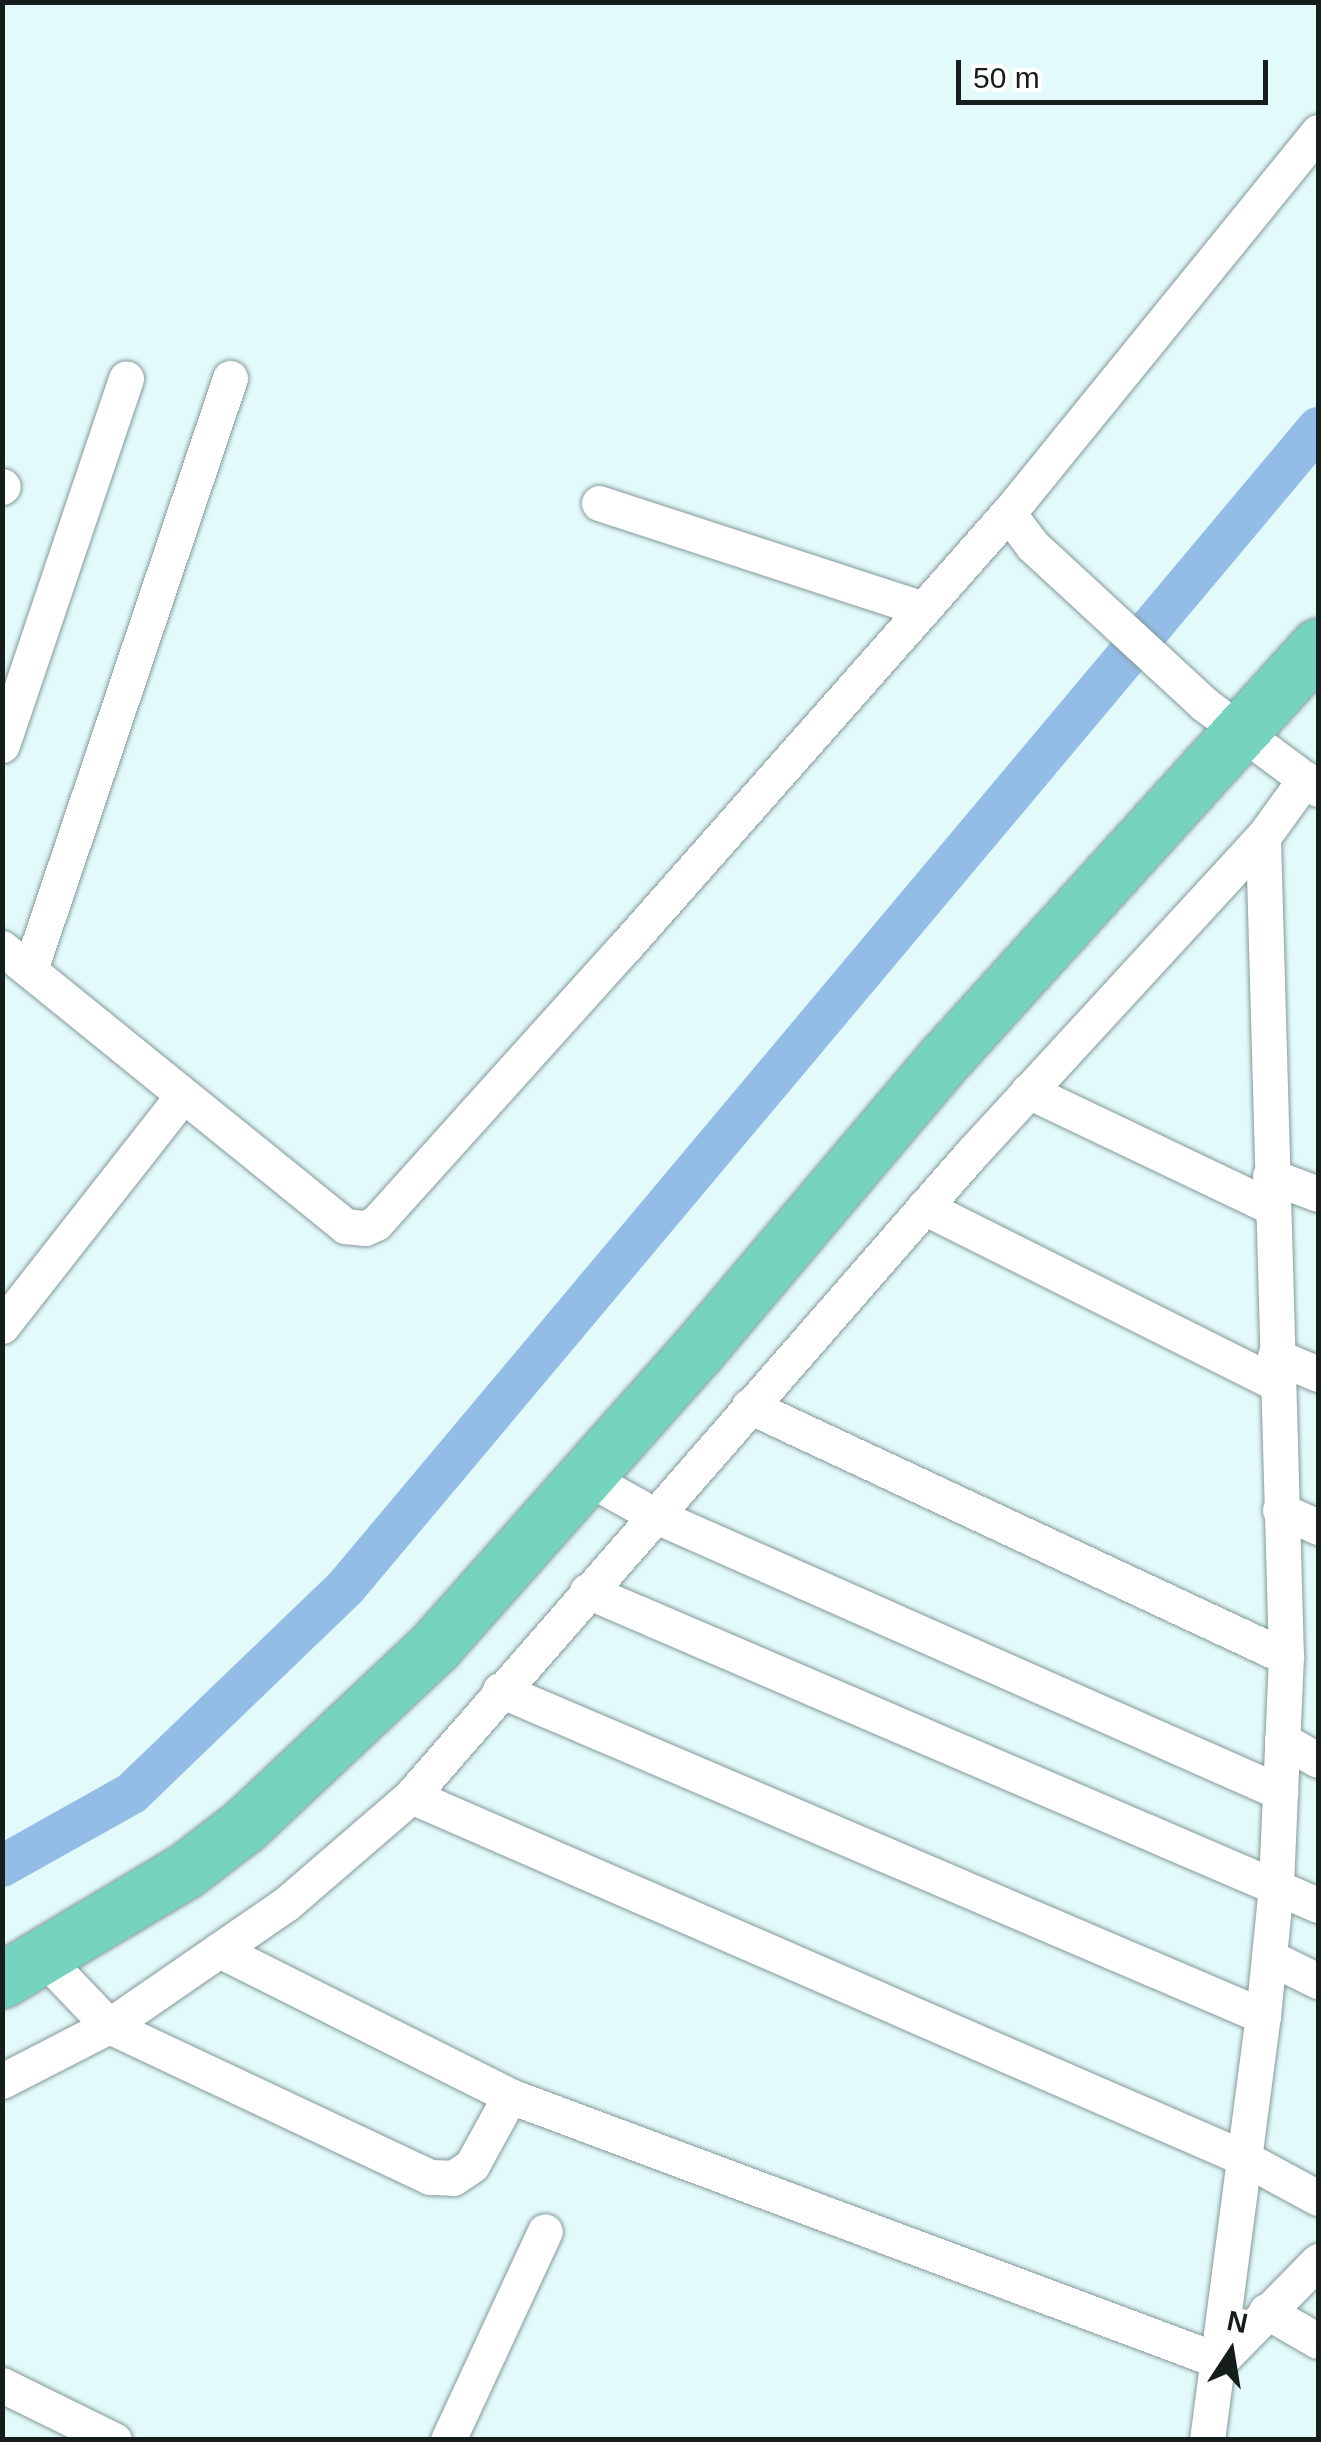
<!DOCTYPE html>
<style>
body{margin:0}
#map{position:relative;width:1321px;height:2442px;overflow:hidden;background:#e3fafa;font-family:Arial,sans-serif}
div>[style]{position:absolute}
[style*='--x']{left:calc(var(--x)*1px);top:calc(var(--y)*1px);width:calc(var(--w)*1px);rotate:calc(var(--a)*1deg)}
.canal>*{height:42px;margin:-21px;padding:0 21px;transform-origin:21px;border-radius:21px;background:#93bde7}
.roads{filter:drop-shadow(0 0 2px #849898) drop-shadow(0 0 2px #849898)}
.street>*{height:35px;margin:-17.5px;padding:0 17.5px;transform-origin:17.5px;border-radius:17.5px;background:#fff}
.primary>*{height:55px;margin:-27.5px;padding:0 27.5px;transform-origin:27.5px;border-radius:27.5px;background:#76d4be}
span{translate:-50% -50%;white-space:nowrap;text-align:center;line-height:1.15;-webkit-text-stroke:8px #fff;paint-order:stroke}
.frame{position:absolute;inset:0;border:5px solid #151d1d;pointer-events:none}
.north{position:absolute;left:1181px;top:2302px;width:100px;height:100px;-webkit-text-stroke:8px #fff;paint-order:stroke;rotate:12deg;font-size:28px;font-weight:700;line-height:40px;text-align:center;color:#151d1d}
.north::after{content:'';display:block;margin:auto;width:35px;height:45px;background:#151d1d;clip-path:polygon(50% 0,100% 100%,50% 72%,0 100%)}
.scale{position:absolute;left:956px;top:60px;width:312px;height:45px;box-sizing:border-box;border:5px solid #151d1d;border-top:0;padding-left:12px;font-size:30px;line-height:35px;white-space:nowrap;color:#151d1d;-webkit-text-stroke:8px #fff;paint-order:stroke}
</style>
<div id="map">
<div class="canal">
<div style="--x:2;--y:1866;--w:149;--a:-29.3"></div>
<div style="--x:132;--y:1793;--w:297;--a:-43.9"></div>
<div style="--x:346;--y:1587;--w:1513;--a:-50.01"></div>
</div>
<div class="roads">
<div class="street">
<div style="--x:1318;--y:132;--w:491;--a:129.1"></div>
<div style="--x:1008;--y:513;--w:41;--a:52.9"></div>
<div style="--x:1033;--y:546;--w:233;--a:42.7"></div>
<div style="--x:1204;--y:704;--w:142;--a:36.7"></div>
<div style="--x:2;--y:487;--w:1;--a:-45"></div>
<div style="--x:599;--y:503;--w:341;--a:18.1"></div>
<div style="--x:2;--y:745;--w:387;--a:-71.3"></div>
<div style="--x:2;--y:948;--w:442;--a:39"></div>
<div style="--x:345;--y:1226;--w:20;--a:6"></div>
<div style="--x:365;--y:1228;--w:12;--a:-24"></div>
<div style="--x:376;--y:1223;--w:369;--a:-48"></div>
<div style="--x:623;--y:949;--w:582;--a:-48.55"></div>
<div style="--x:30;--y:970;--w:625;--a:-71.33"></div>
<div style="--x:1028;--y:1091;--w:269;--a:25.5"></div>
<div style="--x:1270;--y:1176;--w:51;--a:20.6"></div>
<div style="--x:924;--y:1207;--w:394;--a:26.6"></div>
<div style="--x:2;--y:1326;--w:293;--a:-51.9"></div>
<div style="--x:1275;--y:1356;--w:47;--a:22.7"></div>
<div style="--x:749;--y:1406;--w:593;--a:25.05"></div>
<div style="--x:586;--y:1477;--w:78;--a:29.2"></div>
<div style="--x:654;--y:1515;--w:685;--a:23.87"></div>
<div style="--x:1280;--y:1510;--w:42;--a:24.1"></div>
<div style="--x:587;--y:1591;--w:796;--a:23.25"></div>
<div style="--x:500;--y:1690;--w:830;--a:23.14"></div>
<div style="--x:1282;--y:1740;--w:41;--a:29.1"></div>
<div style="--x:411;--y:1796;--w:908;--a:23.49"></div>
<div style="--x:1244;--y:2158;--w:84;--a:28.4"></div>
<div style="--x:219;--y:1950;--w:326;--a:26.6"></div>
<div style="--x:510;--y:2096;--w:758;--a:20.47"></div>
<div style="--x:1220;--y:2361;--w:140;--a:-45.6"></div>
<div style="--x:1269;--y:1957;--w:55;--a:26.1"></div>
<div style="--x:45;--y:1959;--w:93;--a:46.3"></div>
<div style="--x:109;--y:2026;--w:355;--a:25.2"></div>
<div style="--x:430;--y:2177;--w:23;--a:2"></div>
<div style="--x:453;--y:2178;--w:23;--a:-34"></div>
<div style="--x:472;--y:2165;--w:79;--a:-61.2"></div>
<div style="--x:2;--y:2081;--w:120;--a:-27.2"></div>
<div style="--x:109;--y:2026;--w:215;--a:-34.6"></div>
<div style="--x:286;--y:1904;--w:165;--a:-40.8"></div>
<div style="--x:411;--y:1796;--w:853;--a:-48.9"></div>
<div style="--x:972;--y:1153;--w:430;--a:-47.4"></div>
<div style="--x:1266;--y:2311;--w:60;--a:30"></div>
<div style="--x:2;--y:2385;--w:125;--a:26.2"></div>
<div style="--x:448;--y:2440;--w:230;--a:-65.1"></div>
<div style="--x:1207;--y:2440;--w:428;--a:-82.5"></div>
<div style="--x:1263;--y:2016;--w:132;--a:-84.3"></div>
<div style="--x:1276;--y:1885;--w:228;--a:-87.5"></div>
<div style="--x:1286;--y:1657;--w:820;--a:-91.61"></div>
<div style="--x:1263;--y:837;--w:72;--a:-54.1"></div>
</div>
<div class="primary">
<div style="--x:2;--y:1980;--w:213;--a:-30.8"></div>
<div style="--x:185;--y:1871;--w:76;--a:-37.5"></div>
<div style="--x:245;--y:1825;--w:261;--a:-43.3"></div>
<div style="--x:435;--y:1646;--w:395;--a:-48.4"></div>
<div style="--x:697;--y:1351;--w:382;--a:-49.8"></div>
<div style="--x:944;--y:1059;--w:557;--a:-47.84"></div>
</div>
</div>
<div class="frame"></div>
<div class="north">N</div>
<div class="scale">50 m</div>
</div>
